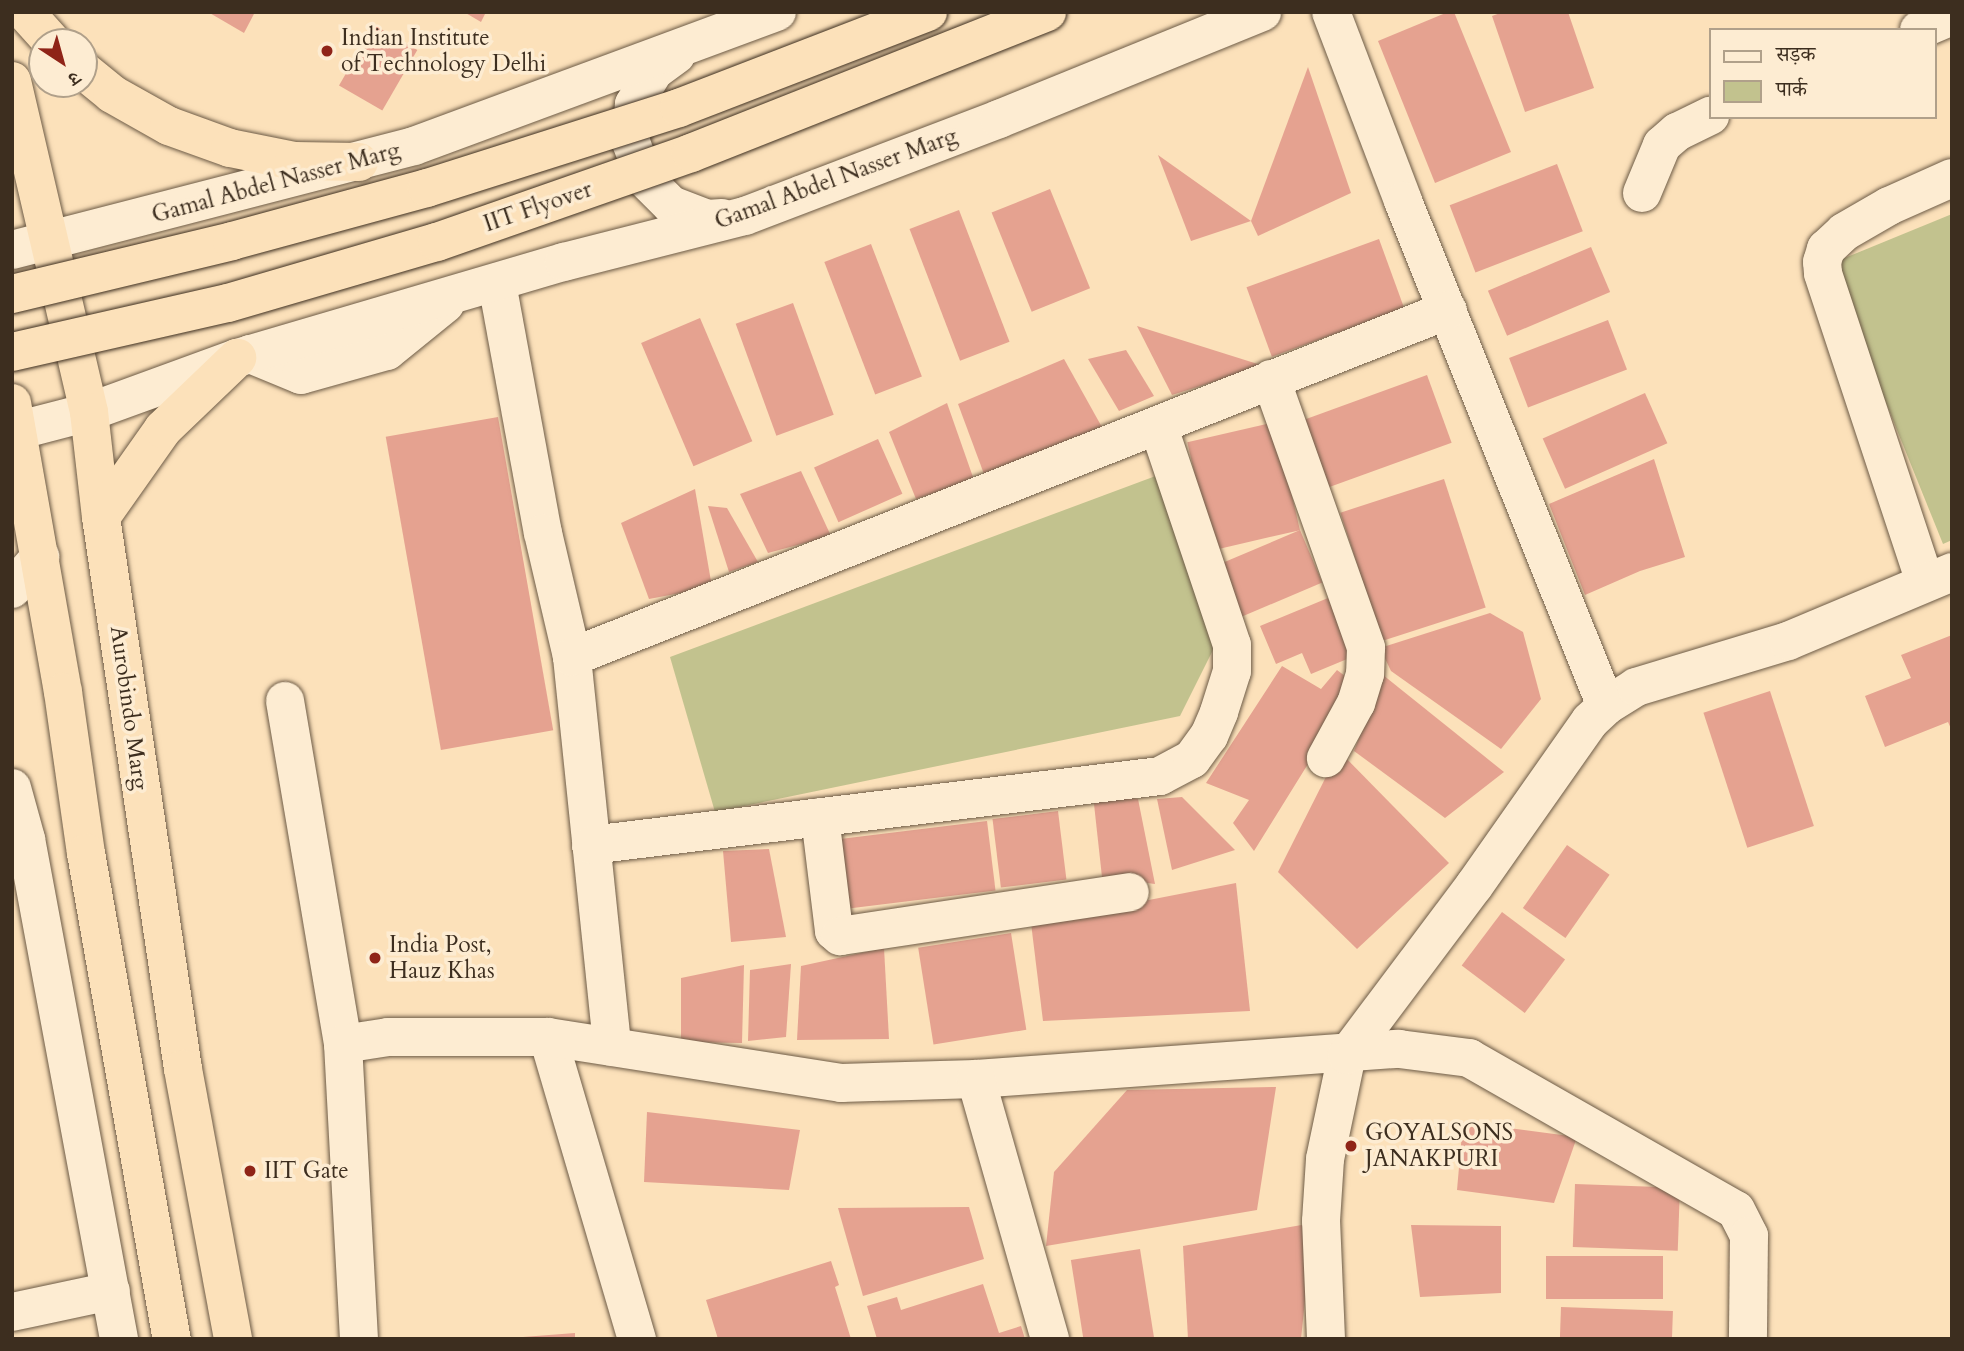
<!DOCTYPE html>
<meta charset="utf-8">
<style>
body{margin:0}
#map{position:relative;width:1964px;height:1351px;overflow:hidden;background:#fce1ba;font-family:Cardo,"Noto Serif Devanagari",serif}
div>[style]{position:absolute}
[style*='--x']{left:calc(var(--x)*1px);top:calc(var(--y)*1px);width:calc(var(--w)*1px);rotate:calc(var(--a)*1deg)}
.green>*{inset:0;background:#c2c28e}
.building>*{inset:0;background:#e5a290;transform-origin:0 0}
.roads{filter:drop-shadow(0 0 2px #6d5b46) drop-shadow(0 0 2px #6d5b46)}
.minor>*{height:38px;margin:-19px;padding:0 19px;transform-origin:19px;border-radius:19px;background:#fdecd2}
.highway>*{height:38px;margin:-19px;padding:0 19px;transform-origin:19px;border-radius:19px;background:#fce1ba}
.bridges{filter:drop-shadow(0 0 2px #3d2e1f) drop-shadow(0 0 2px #3d2e1f)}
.major-bridge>*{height:38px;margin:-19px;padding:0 19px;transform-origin:19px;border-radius:19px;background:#fce1ba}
.dots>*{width:19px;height:19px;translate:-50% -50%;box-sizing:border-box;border:4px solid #fdecd2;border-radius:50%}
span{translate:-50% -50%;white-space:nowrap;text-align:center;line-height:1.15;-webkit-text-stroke:7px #fdecd2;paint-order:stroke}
.poi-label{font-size:23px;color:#3d2e1f}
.left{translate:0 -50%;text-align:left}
.street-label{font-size:23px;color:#3d2e1f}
.frame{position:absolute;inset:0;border:14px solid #3d2e1f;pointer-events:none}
.legend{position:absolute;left:1709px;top:28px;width:228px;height:91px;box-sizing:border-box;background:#fdecd2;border:2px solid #b0a08a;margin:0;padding:9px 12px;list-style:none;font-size:21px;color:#3d2e1f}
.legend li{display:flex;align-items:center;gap:14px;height:35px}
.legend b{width:35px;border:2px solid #b0a08a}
.north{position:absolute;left:28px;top:28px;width:70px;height:70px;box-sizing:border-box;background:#fdecd2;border:2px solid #b0a08a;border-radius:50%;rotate:144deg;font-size:19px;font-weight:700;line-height:28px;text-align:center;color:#3d2e1f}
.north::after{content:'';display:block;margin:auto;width:24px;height:32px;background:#8f2418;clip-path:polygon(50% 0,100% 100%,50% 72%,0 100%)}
</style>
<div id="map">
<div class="green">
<div style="clip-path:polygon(1952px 214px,1952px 540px,1943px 544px,1830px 264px)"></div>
<div style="clip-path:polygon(1161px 474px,1220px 636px,1180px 716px,715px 812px,670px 657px)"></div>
</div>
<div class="building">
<div style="clip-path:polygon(208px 12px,255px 12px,244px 33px)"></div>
<div style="clip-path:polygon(464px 12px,486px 12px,481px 22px)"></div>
<div style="clip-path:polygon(1448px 12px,1454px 12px,1511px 152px,1435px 183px,1378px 41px)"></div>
<div style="clip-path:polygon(1503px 12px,1568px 12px,1594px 88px,1525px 112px,1492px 16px)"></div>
<div style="left:374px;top:25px;width:50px;height:70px;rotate:30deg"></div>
<div style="clip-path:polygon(1308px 67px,1351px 193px,1258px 236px,1251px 221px)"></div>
<div style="clip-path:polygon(1158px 155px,1251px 221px,1191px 241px)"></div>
<div style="left:1557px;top:164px;width:72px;height:115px;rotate:69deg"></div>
<div style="left:1050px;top:189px;width:107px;height:63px;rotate:68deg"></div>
<div style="left:959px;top:210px;width:141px;height:53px;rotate:69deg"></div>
<div style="left:1379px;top:239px;width:74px;height:141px;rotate:70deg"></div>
<div style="left:871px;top:244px;width:142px;height:50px;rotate:69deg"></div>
<div style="left:1591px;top:247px;width:49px;height:112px;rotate:67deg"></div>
<div style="left:793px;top:303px;width:119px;height:61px;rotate:70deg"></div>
<div style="left:700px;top:318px;width:134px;height:64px;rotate:67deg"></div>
<div style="left:1608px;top:320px;width:53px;height:106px;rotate:69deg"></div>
<div style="clip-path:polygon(1137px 326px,1264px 366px,1172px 395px)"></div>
<div style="clip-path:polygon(1126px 350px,1154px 396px,1119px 411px,1088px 359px)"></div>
<div style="clip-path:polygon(1064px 359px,1103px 429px,984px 474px,958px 404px)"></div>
<div style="left:1427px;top:375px;width:72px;height:130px;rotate:70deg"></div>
<div style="left:1645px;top:393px;width:55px;height:112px;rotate:66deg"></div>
<div style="clip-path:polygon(947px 403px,974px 480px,916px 499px,889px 432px)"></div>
<div style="left:498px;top:417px;width:318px;height:114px;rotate:80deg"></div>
<div style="left:1275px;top:422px;width:111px;height:90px;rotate:77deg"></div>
<div style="left:878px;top:439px;width:60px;height:70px;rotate:66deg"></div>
<div style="clip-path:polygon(1654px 459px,1685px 557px,1640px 571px,1585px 595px,1549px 504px)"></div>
<div style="clip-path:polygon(801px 471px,831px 536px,768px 553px,740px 494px)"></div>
<div style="left:1444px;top:479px;width:135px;height:109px;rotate:72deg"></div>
<div style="clip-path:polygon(695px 489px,712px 587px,649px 599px,621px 523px)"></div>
<div style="clip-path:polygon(708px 506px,727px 508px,758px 562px,729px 572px)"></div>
<div style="left:1300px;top:530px;width:57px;height:89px;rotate:67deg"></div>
<div style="clip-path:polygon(1328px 598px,1352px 657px,1311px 674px,1302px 653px,1276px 664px,1260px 626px)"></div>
<div style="clip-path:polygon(1490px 613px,1523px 632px,1541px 699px,1501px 749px,1391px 671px,1380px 648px)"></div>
<div style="clip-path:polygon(1952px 635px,1952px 731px,1948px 722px,1885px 747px,1865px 696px,1911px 678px,1901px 655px)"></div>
<div style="clip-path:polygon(1282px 666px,1321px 689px,1337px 670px,1357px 685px,1254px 851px,1233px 823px,1249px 800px,1206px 783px)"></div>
<div style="clip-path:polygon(1383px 675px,1504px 772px,1445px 818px,1354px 751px)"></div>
<div style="left:1770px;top:691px;width:142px;height:70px;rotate:72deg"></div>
<div style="clip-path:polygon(1339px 751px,1449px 863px,1357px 949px,1278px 872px)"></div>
<div style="clip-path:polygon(1093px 795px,1138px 799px,1155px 884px,1102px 877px)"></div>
<div style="clip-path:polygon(1182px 797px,1235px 850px,1172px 870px,1157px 799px)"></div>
<div style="left:1058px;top:811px;width:69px;height:66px;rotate:83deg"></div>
<div style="left:987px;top:821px;width:70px;height:152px;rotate:83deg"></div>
<div style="left:1567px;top:845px;width:52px;height:77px;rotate:35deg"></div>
<div style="clip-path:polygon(769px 849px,786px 937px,731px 942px,723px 851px)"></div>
<div style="clip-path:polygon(1236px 883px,1250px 1011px,1043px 1021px,1031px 923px)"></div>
<div style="left:1502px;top:912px;width:79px;height:67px;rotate:37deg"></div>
<div style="left:1011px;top:933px;width:98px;height:94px;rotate:81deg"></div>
<div style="clip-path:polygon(884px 948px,889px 1039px,797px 1040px,801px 966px)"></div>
<div style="clip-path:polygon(791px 964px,786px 1037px,748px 1041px,750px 970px)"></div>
<div style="clip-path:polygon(744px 965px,742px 1043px,681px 1042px,681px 978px)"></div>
<div style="clip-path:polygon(1276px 1087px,1257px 1210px,1046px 1246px,1054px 1172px,1127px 1090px)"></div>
<div style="clip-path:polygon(647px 1112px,800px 1130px,789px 1190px,644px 1182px)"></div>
<div style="clip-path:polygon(1463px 1122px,1577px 1137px,1554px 1203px,1457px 1190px)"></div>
<div style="left:1575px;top:1184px;width:105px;height:63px;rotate:2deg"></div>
<div style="clip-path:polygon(969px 1207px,984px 1259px,863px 1296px,838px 1208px)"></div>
<div style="clip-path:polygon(1313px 1223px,1301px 1339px,1188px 1339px,1183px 1246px)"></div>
<div style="clip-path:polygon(1411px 1225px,1501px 1226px,1501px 1293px,1420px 1297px)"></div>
<div style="left:1140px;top:1249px;width:91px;height:70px;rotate:81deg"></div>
<div style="left:1663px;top:1256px;width:43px;height:117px;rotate:90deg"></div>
<div style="clip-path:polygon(831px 1261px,839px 1285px,835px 1287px,851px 1339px,718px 1339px,706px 1300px)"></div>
<div style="clip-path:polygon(983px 1284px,999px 1333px,1021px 1326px,1025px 1339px,877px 1339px,867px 1306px,897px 1297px,901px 1310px)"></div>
<div style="left:1561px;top:1307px;width:112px;height:32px;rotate:2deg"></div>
<div style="clip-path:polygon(575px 1333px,575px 1339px,523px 1339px,523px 1337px)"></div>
</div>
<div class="roads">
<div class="minor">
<div style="--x:1331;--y:12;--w:202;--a:69.1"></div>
<div style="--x:1403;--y:201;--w:544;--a:68.1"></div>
<div style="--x:1919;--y:30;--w:36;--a:-23"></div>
<div style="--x:676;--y:55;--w:27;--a:144"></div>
<div style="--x:654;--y:71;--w:39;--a:121"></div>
<div style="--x:634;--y:104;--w:38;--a:95"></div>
<div style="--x:631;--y:142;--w:38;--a:70"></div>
<div style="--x:644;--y:178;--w:38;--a:45"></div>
<div style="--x:671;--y:205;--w:39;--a:21"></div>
<div style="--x:707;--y:219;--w:15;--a:-4"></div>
<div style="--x:1642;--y:193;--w:52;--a:-67.4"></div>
<div style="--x:1662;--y:145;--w:20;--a:-41"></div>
<div style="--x:1677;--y:132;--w:37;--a:-26"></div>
<div style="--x:12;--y:250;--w:415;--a:-14.5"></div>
<div style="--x:414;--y:146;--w:387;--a:-20.3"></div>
<div style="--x:497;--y:283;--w:254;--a:79.6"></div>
<div style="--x:543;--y:533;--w:127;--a:76.8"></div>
<div style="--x:572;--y:657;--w:392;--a:84.1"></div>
<div style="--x:250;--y:354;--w:55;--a:22.4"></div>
<div style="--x:301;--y:375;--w:89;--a:-15.6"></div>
<div style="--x:387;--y:351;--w:75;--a:-39"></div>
<div style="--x:1271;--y:379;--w:285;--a:70.5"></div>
<div style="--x:1366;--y:648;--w:26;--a:92"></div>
<div style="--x:1365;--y:674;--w:30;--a:107"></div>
<div style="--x:1356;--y:703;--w:63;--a:118.6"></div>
<div style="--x:12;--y:432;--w:80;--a:-14.6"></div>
<div style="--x:89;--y:412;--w:158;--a:-20"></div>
<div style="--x:237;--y:358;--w:341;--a:-16.4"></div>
<div style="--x:564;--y:262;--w:187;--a:-14.3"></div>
<div style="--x:745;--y:216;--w:272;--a:-20.9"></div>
<div style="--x:999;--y:119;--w:284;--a:-22.1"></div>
<div style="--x:1925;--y:582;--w:325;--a:-108.3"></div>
<div style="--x:1823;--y:273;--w:11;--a:-95"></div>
<div style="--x:1822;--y:262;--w:14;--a:-73"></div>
<div style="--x:1826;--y:249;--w:25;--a:-43"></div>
<div style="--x:1844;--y:232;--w:52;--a:-30"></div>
<div style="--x:1889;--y:206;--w:69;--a:-24"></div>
<div style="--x:12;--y:589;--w:43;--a:-48.8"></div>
<div style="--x:572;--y:657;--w:942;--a:-21.61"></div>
<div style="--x:285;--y:701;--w:348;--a:80.4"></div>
<div style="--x:343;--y:1044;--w:295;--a:86.9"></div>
<div style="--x:12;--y:788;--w:53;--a:74.6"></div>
<div style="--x:26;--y:839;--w:509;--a:79.46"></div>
<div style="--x:820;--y:817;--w:115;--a:83"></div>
<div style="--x:834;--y:931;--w:8;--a:40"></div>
<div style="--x:840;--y:936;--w:293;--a:-8.6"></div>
<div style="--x:591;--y:845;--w:573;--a:-6.91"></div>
<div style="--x:1160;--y:776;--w:36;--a:-28"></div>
<div style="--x:1192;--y:759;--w:29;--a:-54"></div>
<div style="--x:1209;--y:736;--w:26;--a:-67"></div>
<div style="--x:1219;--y:712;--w:43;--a:-72.4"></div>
<div style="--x:1232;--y:671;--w:26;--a:-90"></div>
<div style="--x:1232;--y:645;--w:232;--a:-108.6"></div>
<div style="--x:548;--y:1037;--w:315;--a:73.6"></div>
<div style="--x:343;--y:1044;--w:46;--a:-8.8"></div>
<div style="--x:388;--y:1037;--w:160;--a:0"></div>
<div style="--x:548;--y:1037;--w:297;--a:8.9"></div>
<div style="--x:841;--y:1083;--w:135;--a:-1.7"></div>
<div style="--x:976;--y:1079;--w:424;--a:-4.1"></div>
<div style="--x:1399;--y:1049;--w:71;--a:7.3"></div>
<div style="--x:1469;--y:1058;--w:307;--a:29.7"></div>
<div style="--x:1736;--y:1210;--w:29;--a:63"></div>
<div style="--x:1749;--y:1236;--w:103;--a:90.6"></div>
<div style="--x:976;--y:1079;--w:270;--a:74.1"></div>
<div style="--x:12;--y:1312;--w:101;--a:-12"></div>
<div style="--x:1326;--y:1339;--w:118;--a:-92.4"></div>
<div style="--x:1321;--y:1221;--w:62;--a:-86.3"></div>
<div style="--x:1325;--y:1159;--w:106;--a:-78.1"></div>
<div style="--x:1347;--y:1055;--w:211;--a:-53.1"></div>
<div style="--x:1474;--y:886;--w:202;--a:-54.9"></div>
<div style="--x:1590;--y:721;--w:22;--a:-43"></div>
<div style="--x:1606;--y:706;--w:36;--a:-32"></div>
<div style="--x:1636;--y:687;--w:159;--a:-16.8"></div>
<div style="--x:1788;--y:641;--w:178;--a:-22.8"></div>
</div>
<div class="highway">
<div style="--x:25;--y:12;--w:40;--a:48"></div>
<div style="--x:84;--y:71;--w:36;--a:39"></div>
<div style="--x:112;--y:94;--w:65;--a:29.3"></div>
<div style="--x:169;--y:126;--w:65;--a:19.8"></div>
<div style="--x:230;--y:148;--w:65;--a:11.5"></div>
<div style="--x:294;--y:161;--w:65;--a:0.9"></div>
<div style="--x:12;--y:81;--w:340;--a:76.9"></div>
<div style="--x:89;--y:412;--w:106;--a:83.5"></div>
<div style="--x:101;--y:517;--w:558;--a:81.55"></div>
<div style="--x:183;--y:1069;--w:275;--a:79.5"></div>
<div style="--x:12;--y:403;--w:293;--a:80"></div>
<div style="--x:63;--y:692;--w:163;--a:81.9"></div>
<div style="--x:86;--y:853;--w:494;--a:80"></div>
<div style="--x:101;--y:517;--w:108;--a:-54.8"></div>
<div style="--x:163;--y:429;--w:103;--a:-43.8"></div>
</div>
</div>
<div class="bridges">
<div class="major-bridge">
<div style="--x:12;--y:294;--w:226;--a:-13.5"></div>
<div style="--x:232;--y:241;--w:202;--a:-15.2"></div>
<div style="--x:427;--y:188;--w:264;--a:-17.6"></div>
<div style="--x:679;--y:108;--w:267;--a:-21.1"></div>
<div style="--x:12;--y:352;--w:221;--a:-12.8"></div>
<div style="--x:228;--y:303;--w:218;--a:-16.3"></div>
<div style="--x:437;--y:242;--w:269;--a:-19.3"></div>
<div style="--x:691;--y:153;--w:383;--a:-21.6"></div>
</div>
</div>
<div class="dots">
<div style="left:327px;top:51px;background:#8f2418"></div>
<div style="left:375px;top:958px;background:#8f2418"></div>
<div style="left:1351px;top:1146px;background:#8f2418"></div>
<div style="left:250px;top:1171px;background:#8f2418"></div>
</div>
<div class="poi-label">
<span class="left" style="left:341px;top:51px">Indian Institute<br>of Technology Delhi</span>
<span class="left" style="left:389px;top:958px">India Post,<br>Hauz Khas</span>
<span class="left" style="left:1365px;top:1146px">GOYALSONS<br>JANAKPURI</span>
<span class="left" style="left:264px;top:1171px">IIT Gate</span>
</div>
<div class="street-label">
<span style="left:836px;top:179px;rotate:-20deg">Gamal Abdel Nasser Marg</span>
<span style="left:276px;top:183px;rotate:-15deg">Gamal Abdel Nasser Marg</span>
<span style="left:538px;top:207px;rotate:-19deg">IIT Flyover</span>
<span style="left:129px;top:708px;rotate:82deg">Aurobindo Marg</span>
</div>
<div class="frame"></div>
<ul class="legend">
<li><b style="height:9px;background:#fdecd2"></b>सड़क</li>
<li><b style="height:19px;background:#c2c28e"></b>पार्क</li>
</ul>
<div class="north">उ</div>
</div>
